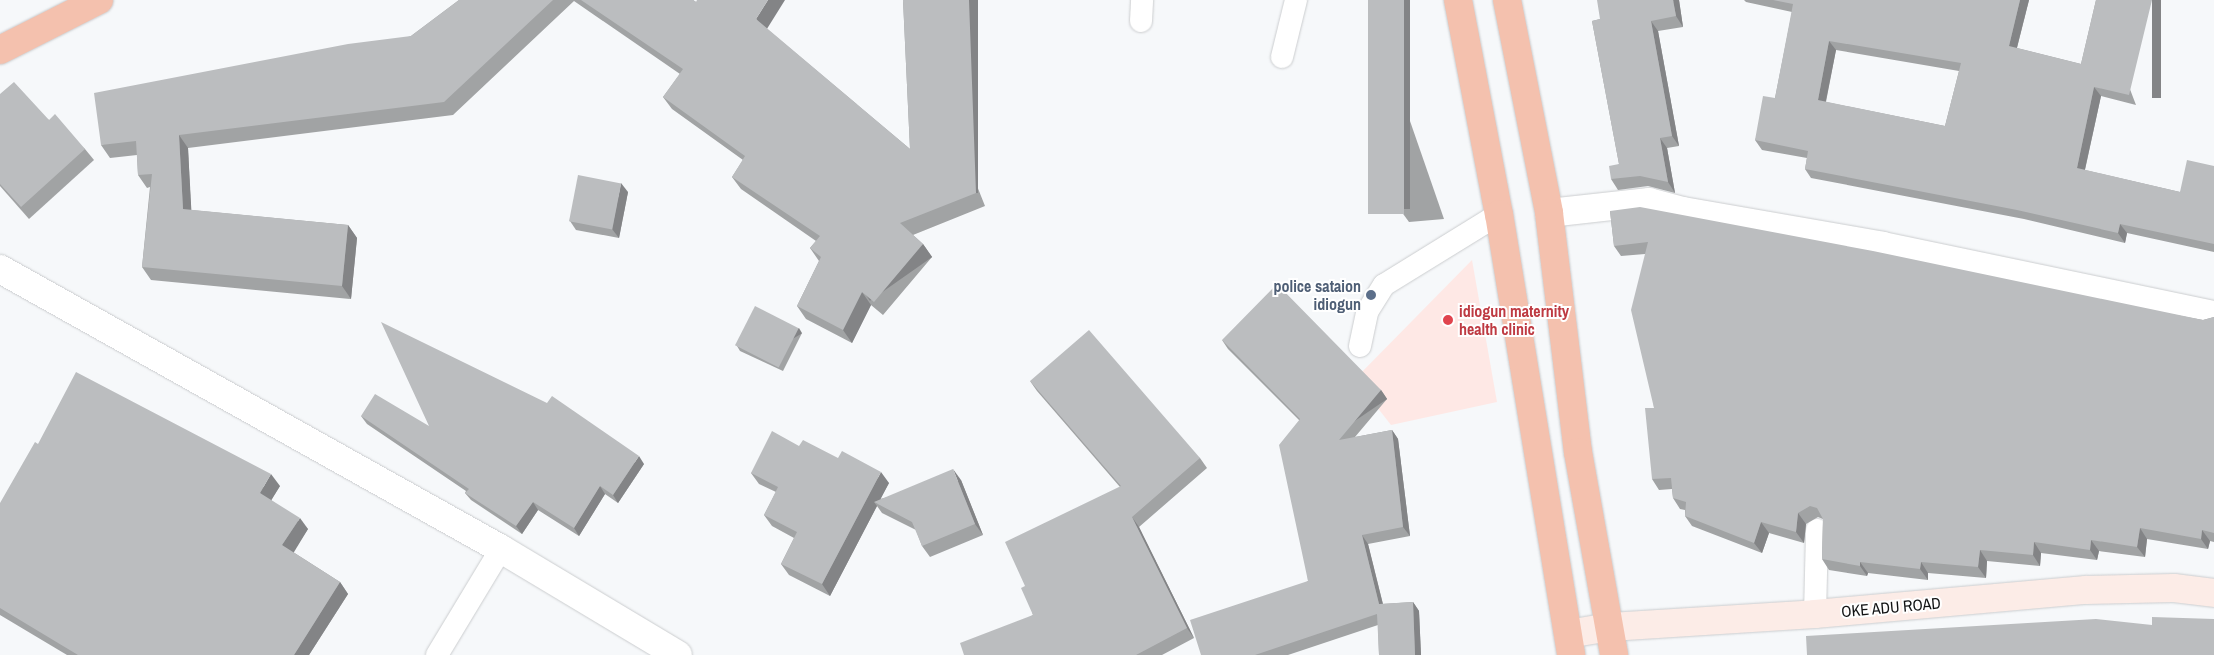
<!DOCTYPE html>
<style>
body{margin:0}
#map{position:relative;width:2214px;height:655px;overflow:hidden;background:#f6f8fa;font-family:"Archivo Narrow",sans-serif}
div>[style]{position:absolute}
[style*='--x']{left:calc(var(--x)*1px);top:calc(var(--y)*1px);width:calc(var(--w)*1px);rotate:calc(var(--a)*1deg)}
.medical>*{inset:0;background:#fee8e5}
.roads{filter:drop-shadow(0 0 1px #cbcdcf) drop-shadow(0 0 1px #cbcdcf)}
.lane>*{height:22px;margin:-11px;padding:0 11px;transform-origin:11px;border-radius:11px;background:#fff}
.street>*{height:28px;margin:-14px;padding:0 14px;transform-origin:14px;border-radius:14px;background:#fff}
.secondary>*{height:28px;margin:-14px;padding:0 14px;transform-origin:14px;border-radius:14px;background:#fcece7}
.highway>*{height:28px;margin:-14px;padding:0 14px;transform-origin:14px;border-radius:14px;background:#f4c1ae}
.wall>*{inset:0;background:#a1a3a4}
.shaded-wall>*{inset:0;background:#838486;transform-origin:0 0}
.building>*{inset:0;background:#bbbdbf;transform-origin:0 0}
.dots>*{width:14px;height:14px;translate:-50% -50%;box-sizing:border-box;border:2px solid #fff;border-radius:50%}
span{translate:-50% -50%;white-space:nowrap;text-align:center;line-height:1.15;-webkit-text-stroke:4px #fff;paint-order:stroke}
.service-label{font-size:16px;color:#4e5e75;font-weight:700}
.right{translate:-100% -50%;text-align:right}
.health-label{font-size:16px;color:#be3a42;font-weight:700}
.left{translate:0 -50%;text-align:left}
.street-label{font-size:16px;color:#121314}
</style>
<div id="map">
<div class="medical">
<div style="clip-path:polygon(1472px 260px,1497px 402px,1391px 425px,1355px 379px)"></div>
</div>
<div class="roads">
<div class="lane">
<div style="--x:1141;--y:21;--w:21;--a:-87"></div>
<div style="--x:1282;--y:57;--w:59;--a:-76.2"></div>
<div style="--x:1360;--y:346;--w:35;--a:-78"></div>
<div style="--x:1367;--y:312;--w:32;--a:-58"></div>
<div style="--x:1384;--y:285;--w:135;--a:-31.7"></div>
<div style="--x:1815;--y:614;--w:84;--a:-88.6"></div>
<div style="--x:437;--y:655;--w:124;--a:-58.9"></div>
</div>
<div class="street">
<div style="--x:1549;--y:213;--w:101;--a:-6.3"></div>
<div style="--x:1649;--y:202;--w:35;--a:15"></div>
<div style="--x:1683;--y:211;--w:203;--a:9.9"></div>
<div style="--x:1883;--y:246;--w:338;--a:11.8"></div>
<div style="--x:0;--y:269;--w:574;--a:29.2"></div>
<div style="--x:501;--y:549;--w:206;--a:30.9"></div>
</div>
<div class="secondary">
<div style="--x:1568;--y:634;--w:43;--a:-9.5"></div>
<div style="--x:1610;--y:627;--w:205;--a:-3.6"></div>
<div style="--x:1815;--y:614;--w:272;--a:-5.1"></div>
<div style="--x:2086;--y:590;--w:88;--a:-1.3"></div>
<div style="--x:2174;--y:588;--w:40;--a:7.1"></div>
</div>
<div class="highway">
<div style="--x:1458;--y:0;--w:218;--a:79.2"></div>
<div style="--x:1499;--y:214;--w:447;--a:80.7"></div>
<div style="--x:1507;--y:0;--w:217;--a:78.8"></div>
<div style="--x:1549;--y:213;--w:241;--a:83.1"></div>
<div style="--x:1578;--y:452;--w:206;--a:79.9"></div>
<div style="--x:0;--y:50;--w:111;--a:-26.8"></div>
</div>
</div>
<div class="wall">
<div style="clip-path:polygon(459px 0,693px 0,696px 2px,767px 29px,910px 149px,903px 0,985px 206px,913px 235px,923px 244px,932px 257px,883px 315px,871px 305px,852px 343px,806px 319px,797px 306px,819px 261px,810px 248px,816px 241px,741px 189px,732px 177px,743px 160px,672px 109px,663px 97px,680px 74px,574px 1px,453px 115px,188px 148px,191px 210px,348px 225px,357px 238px,351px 299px,151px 280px,142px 267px,150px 187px,147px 188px,138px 175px,137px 155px,110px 158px,101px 145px,411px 36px)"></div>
<div style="clip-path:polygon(1368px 0,1444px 219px,1409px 222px,1401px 211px)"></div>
<div style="clip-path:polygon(1679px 0,1683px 27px,1658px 31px,1679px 146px,1667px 148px,1675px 193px,1648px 186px,1618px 190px,1611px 179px,1619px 164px,1592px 21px)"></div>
<div style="clip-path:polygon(evenodd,1744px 0,2029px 0,2017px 48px,2081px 64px,2096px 0,2136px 105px,2101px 96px,2085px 170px,2180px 192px,2214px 166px,2214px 252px,2127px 233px,2125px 243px,2024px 219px,1811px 178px,1805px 169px,1807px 158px,1762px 150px,1755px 140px,1775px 98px,1792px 12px,1746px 2px,1744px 0,1836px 50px,1959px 71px,1945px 126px,1826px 102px,1836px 50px)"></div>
<div style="clip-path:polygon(0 94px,49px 120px,85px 149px,94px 160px,29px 219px,0 186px)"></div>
<div style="clip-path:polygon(628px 192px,619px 238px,576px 230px,570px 221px)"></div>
<div style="clip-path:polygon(1610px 211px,2203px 320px,2214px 317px,2214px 542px,2210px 541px,2208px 549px,2147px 539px,2145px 557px,2099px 551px,2097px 560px,2041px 553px,2040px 566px,1987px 561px,1986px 578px,1928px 573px,1928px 580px,1868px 573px,1867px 576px,1829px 570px,1822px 559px,1823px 519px,1818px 517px,1806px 524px,1804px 543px,1769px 533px,1762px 553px,1692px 526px,1685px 516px,1685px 510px,1680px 509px,1673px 498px,1672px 489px,1659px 490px,1652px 479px,1654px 408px,1645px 254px,1621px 256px,1614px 246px)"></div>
<div style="clip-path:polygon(802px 333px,783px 371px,740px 351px,737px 346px)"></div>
<div style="clip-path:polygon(1222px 340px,1381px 390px,1387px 399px,1355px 437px,1392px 430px,1398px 439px,1410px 536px,1368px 544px,1383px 604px,1413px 602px,1419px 611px,1421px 655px,1379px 655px,1378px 625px,1288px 655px,1201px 655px,1308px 581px,1299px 420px,1228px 349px)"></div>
<div style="clip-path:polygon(1030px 381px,1200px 458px,1207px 468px,1139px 527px,1194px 638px,1162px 655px,964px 655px,1033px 615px,1025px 586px,1120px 487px,1037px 391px)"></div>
<div style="clip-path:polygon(361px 416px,644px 464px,618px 503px,605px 494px,579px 536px,538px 510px,522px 534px,471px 500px,465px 493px,466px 491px,367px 424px)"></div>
<div style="clip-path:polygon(799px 446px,889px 483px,880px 499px,961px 480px,983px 535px,930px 557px,922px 546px,916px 530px,882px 513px,877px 506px,830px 596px,789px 575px,781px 564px,794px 538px,772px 526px,764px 515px,776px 492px,759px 484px,751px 473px)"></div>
<div style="clip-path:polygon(280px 486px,271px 500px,308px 529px,293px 552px,340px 582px,348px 594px,309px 655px,67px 655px,0 615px,0 503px)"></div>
</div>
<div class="shaded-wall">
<div style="clip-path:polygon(768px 0,785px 0,765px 32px,756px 19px)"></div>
<div style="left:969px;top:0;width:9px;height:193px"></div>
<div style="left:1404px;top:0;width:6px;height:209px"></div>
<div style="clip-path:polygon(1673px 0,1679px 0,1683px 27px,1676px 16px)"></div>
<div style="clip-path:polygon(2020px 0,2029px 0,2015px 55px,2009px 46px)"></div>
<div style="left:2152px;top:0;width:9px;height:98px"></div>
<div style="clip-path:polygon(1651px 21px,1658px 31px,1679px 146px,1672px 136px)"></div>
<div style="clip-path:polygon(1829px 41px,1836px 50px,1824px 110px,1818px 100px)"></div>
<div style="clip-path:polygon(2094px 87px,2101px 96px,2083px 178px,2077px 168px)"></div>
<div style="clip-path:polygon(179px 135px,188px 148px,192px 222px,183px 209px)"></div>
<div style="clip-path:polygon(1660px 138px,1667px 148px,1675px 193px,1668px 182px)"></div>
<div style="clip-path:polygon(621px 183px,628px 192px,619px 238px,612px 229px)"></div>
<div style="clip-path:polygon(2120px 224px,2127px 233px,2125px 243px,2118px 233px)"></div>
<div style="clip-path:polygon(348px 225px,357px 238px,351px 299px,342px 286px)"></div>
<div style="left:923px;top:244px;width:16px;height:76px;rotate:55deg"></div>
<div style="clip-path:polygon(862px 292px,871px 305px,852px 343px,843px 330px)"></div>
<div style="left:799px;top:328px;width:6px;height:42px;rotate:59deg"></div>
<div style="left:1381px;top:390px;width:11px;height:65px;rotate:56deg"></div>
<div style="clip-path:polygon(1392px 430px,1398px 439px,1410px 536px,1403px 527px)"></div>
<div style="clip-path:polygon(639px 456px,644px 464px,618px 503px,613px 495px)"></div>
<div style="clip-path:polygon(953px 469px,961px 480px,983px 535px,975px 524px)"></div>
<div style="clip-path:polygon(881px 472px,889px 483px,878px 504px,874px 502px,877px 506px,830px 596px,822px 584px)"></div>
<div style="clip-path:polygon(271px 474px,280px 486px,269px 504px,260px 493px)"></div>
<div style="clip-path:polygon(600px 486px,605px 494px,579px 536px,574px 528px)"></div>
<div style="clip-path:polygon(533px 502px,538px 510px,522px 534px,516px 526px)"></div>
<div style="clip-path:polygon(1798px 513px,1806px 524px,1804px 543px,1796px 532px)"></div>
<div style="clip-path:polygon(1132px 517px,1139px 527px,1194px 638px,1187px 628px)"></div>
<div style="clip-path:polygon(300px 518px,308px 529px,291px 557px,282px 545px)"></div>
<div style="clip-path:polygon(1761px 522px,1769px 533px,1762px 553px,1754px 543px)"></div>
<div style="clip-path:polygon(2140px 528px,2147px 539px,2145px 557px,2137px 547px)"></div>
<div style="clip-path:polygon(2202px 530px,2210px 541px,2208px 549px,2201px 539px)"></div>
<div style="clip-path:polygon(1362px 535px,1368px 544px,1385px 613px,1379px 604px)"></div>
<div style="clip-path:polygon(2091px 540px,2099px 551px,2097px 560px,2090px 550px)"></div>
<div style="clip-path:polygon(2034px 542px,2041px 553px,2040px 566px,2033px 555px)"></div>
<div style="clip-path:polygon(1980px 550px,1987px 561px,1986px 578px,1978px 567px)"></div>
<div style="clip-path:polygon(1860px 562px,1868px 573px,1867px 576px,1860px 566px)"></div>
<div style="clip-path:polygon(1921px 562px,1928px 573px,1928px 580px,1920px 569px)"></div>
<div style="clip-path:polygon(340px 582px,348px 594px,309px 655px,294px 655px)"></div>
<div style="clip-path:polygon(1413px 602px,1419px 611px,1421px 655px,1415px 655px)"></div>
</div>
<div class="building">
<div style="clip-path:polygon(459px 0,553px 0,444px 102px,179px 135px,183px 209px,348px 225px,342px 286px,142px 267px,152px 174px,138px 175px,136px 141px,101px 145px,94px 93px,348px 44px,411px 36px)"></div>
<div style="clip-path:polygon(581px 0,693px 0,696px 2px,697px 0,768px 0,756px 19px,910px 149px,903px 0,969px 0,976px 193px,900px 223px,923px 244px,874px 302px,862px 292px,843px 330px,797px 306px,821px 257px,810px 248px,820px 236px,732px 177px,745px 156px,663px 97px,683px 69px)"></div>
<div style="left:1368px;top:0;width:36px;height:214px"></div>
<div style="clip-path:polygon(1597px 0,1673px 0,1676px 16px,1651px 21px,1672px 136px,1660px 138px,1668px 182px,1640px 176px,1611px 179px,1609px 166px,1619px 164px,1592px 21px,1600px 19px)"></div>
<div style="clip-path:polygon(evenodd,1773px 0,2020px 0,2009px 46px,2081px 64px,2096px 0,2152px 0,2129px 95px,2094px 87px,2077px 168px,2180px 192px,2187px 160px,2214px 166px,2214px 244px,2120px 224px,2118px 233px,2017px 210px,1805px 169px,1808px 151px,1755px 140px,1763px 96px,1775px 98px,1793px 4px,1773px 0,1829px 41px,1961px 63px,1945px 126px,1818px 100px,1829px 41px)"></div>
<div style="clip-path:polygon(14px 82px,49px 120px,55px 114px,85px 149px,21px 207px,0 184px,0 94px)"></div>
<div style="left:578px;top:175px;width:44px;height:47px;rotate:11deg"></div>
<div style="clip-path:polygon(1640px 207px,1873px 251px,2203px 320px,2214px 317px,2214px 533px,2202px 530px,2201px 539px,2140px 528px,2137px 547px,2091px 540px,2090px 550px,2034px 542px,2033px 555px,1980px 550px,1978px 567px,1921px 562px,1920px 569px,1860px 562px,1860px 566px,1822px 559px,1823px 519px,1817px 508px,1810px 506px,1798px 513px,1796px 532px,1761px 522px,1754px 543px,1685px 516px,1686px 502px,1673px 498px,1671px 478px,1652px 479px,1645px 408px,1654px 408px,1631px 310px,1648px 242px,1614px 246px,1610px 211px)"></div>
<div style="clip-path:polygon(1277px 284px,1381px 390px,1339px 440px,1392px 430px,1403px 527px,1362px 535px,1379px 604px,1413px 602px,1415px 655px,1379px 655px,1377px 614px,1255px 655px,1201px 655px,1190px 620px,1308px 581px,1279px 445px,1300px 419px,1222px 340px)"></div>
<div style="left:755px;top:306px;width:49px;height:44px;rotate:27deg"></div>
<div style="clip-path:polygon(381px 322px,547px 403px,552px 396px,639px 456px,613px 495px,600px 486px,574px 528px,533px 502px,516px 526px,465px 493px,469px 489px,361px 416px,375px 394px,429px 426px)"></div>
<div style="clip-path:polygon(1089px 330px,1200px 458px,1132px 517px,1187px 628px,1136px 655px,964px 655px,960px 643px,1033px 615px,1021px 588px,1025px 586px,1005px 542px,1121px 486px,1030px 381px)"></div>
<div style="clip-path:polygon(76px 372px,271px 474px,260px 493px,300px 518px,282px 545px,340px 582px,294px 655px,78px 655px,0 608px,0 503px,35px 442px,38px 444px)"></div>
<div style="clip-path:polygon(772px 431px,799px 446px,803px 440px,838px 458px,842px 451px,881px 472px,822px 584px,781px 564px,797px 532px,764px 515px,778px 487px,751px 473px)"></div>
<div style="clip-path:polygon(953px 469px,975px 524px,922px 546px,912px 522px,874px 502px)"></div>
<div style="clip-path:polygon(2152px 617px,2214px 619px,2214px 655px,1807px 655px,1806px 636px,2096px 619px,2152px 625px)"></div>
</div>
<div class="dots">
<div style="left:1371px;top:295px;background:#5c6f8a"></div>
<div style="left:1448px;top:320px;background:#e0444e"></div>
</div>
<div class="service-label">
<span class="right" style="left:1361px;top:295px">police sataion<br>idiogun</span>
</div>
<div class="health-label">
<span class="left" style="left:1459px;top:320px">idiogun maternity<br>health clinic</span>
</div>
<div class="street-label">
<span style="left:1891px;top:607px;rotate:-5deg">OKE ADU ROAD</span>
</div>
</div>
